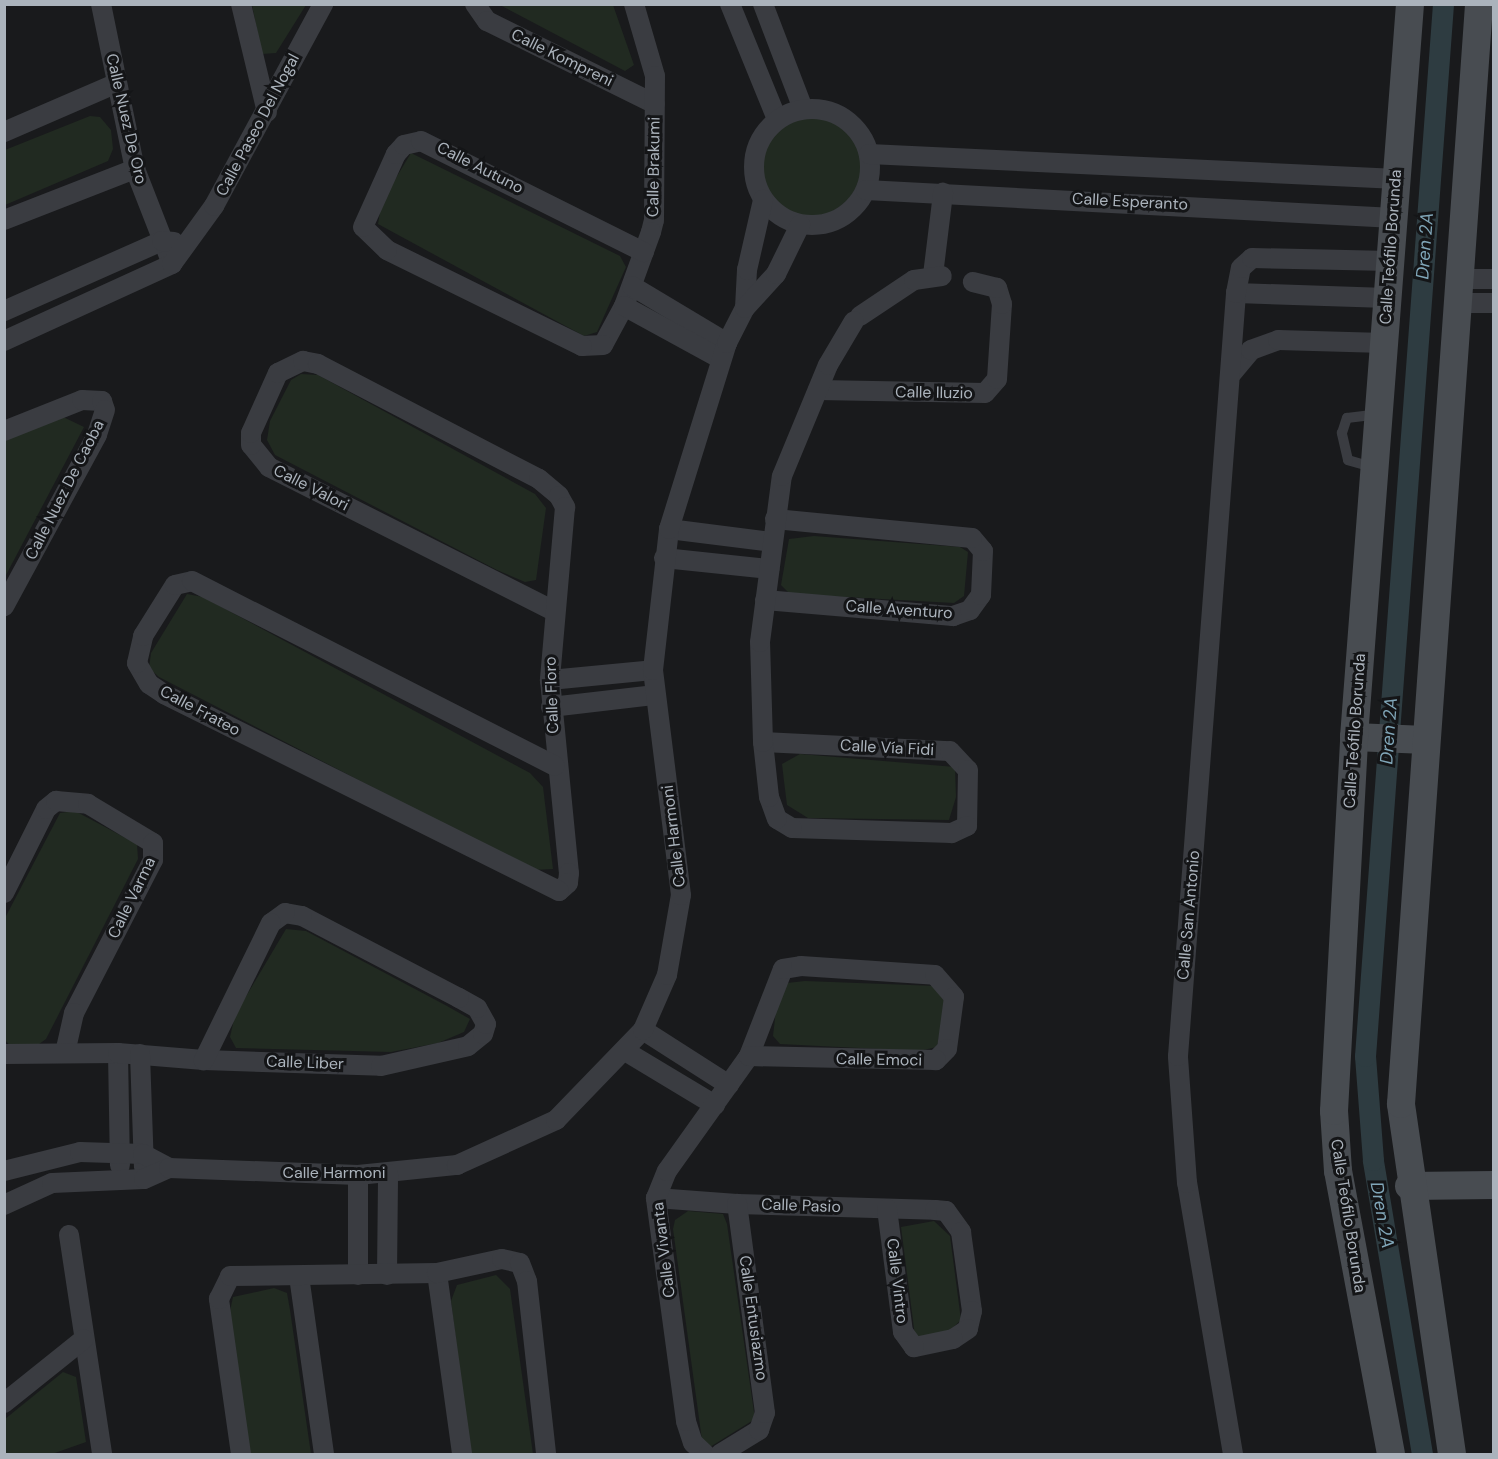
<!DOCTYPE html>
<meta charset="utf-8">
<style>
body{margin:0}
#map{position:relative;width:1498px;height:1459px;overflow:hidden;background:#191a1c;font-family:"DM Sans",sans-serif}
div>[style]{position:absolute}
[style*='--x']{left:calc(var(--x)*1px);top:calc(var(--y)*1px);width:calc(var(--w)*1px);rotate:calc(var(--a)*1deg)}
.green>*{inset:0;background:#212a21}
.round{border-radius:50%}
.canal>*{height:21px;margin:-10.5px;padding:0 10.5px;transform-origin:10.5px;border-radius:10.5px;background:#2e3c41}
.lane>*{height:10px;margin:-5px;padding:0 5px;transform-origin:5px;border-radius:5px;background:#3a3c41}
.street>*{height:20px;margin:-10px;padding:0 10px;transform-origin:10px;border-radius:10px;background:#3a3c41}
.street>.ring{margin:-10px;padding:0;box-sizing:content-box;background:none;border:20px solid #3a3c41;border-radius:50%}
.secondary>*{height:28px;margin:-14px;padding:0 14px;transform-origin:14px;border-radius:14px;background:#484c51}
span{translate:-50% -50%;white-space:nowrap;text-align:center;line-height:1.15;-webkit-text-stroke:6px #141517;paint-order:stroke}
.street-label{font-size:16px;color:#abb3bc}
.water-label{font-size:18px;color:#81a7b9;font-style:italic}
.frame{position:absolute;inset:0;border:6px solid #abb3bc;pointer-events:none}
</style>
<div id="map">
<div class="green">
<div style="clip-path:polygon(252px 5px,306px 5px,276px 53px,262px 54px)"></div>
<div style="clip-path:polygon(500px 5px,613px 5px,634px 65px,625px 71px)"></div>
<div style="clip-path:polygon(90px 116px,100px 117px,111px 130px,113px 149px,108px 161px,5px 205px,5px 150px)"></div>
<div class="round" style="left:761px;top:116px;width:100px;height:100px"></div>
<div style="clip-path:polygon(411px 153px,620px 256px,626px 267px,597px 332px,584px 336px,378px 224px,382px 201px)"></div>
<div style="clip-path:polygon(301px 374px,318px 375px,535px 494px,546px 508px,536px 580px,525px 582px,497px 570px,275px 455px,267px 440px,270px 421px,291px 380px)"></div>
<div style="clip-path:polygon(59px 415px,84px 427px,5px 577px,5px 438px)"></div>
<div style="clip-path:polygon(814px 536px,960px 547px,968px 552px,964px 596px,954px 603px,790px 594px,781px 585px,789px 539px)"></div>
<div style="clip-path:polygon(187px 594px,203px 597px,530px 773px,543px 787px,553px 869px,533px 870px,159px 677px,149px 668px,151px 653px)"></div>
<div style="clip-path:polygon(800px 754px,955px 767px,956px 797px,949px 820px,808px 818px,787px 805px,784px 781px,782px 764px)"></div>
<div style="clip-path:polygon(75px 811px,137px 844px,138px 859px,46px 1039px,35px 1047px,13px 1049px,5px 1040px,5px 918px,60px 813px)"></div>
<div style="clip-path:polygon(286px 929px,306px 931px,447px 1006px,470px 1019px,464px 1032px,438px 1043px,391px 1052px,236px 1048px,230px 1037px,235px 1015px)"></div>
<div style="clip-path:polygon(805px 981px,937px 986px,947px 996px,937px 1047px,919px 1051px,780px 1044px,773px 1036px,778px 992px,787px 983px)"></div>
<div style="clip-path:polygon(688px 1211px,723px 1214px,727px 1224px,755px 1419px,710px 1447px,702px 1440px,673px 1229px,675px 1220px)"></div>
<div style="clip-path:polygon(934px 1221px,950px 1236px,961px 1320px,944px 1336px,926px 1339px,915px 1336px,901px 1227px)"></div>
<div style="clip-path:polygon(496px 1275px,510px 1289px,533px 1454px,470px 1454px,451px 1301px,457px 1285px)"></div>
<div style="clip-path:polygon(274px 1288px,287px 1293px,290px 1310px,311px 1454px,250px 1454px,230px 1311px,233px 1297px)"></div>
<div style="clip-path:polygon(63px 1372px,76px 1377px,86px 1442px,52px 1454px,5px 1454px,5px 1419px)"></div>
</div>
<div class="canal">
<div style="--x:1422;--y:1454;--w:298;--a:-99.5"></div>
<div style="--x:1373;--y:1160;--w:104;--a:-94.4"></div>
<div style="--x:1365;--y:1056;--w:1055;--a:-85.76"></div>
</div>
<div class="lane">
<div style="--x:1372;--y:467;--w:25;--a:-164"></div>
<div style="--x:1348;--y:460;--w:28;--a:-103"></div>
<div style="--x:1342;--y:433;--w:16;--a:-72"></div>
<div style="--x:1347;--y:418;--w:31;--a:-7"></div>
</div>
<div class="street">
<div style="--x:101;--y:4;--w:168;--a:78.4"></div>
<div style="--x:135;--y:169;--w:102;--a:68.7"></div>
<div style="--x:241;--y:4;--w:111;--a:76.5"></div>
<div style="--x:475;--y:4;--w:21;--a:55"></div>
<div style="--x:487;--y:21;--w:187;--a:26.3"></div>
<div style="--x:634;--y:4;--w:75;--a:73.7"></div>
<div style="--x:655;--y:76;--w:144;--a:90.4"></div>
<div style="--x:654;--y:220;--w:12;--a:104"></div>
<div style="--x:651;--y:232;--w:79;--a:110"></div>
<div style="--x:624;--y:306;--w:44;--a:118.3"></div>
<div style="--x:603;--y:345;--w:21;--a:177"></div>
<div style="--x:582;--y:346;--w:217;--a:-153.8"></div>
<div style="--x:387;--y:250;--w:33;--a:-136"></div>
<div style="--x:363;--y:227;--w:80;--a:-65.7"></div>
<div style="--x:396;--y:154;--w:12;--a:-48"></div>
<div style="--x:404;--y:145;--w:17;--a:-13"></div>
<div style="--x:421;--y:141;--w:249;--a:26.5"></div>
<div style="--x:730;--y:4;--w:124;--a:67.8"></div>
<div style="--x:763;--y:4;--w:112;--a:69.1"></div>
<div class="ring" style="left:754px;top:109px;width:96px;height:96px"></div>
<div style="--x:4;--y:132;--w:123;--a:-23.4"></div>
<div style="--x:869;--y:154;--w:529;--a:2.71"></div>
<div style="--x:866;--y:190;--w:529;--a:3.04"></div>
<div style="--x:4;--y:220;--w:141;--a:-21.3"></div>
<div style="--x:933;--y:275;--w:83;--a:-83"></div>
<div style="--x:1458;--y:279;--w:36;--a:0"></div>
<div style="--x:632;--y:286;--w:111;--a:31"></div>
<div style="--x:1236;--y:293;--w:151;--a:1.9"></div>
<div style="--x:1456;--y:303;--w:38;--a:0"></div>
<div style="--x:624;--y:306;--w:111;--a:28.7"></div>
<div style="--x:745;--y:308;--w:38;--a:-87"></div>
<div style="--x:747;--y:270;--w:72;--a:-77.1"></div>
<div style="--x:4;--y:311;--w:173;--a:-23.9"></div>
<div style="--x:162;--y:241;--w:12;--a:5"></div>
<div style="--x:860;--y:316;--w:65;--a:-33.7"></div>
<div style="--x:914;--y:280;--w:28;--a:-8"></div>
<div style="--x:4;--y:341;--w:185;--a:-24.6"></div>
<div style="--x:172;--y:264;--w:72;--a:-54.1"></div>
<div style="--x:214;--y:206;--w:230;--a:-61.6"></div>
<div style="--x:1232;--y:373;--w:30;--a:-50"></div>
<div style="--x:1251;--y:350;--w:29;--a:-20"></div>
<div style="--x:1278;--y:340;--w:106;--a:1.6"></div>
<div style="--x:818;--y:390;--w:167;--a:1"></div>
<div style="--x:985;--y:393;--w:18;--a:-49"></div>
<div style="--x:997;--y:379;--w:75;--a:-86.2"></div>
<div style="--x:1002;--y:304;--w:17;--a:-107"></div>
<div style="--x:997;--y:288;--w:25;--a:-166"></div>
<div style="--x:4;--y:431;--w:84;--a:-21.7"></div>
<div style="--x:82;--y:400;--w:20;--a:3"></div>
<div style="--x:102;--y:401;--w:9;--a:72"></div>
<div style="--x:105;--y:410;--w:26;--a:108"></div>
<div style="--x:97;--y:435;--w:195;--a:118.5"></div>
<div style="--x:669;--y:529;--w:104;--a:7.2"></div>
<div style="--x:664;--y:558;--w:106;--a:6"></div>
<div style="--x:765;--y:600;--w:189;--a:4.9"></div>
<div style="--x:953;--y:616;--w:18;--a:-19"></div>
<div style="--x:970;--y:610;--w:19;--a:-54"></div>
<div style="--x:981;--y:595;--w:44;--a:-87.4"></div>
<div style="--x:983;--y:551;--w:17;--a:-130"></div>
<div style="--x:972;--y:538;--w:198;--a:-174.5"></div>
<div style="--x:552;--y:610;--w:317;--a:-153.2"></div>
<div style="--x:269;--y:467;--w:28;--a:-129"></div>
<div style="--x:251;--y:445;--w:12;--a:-90"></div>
<div style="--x:251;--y:433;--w:66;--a:-65.8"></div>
<div style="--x:278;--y:373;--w:28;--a:-26"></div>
<div style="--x:303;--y:361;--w:15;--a:11"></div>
<div style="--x:318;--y:364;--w:249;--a:27.5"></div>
<div style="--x:539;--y:479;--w:26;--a:40"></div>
<div style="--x:559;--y:496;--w:13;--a:61"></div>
<div style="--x:565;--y:507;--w:174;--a:95"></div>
<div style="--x:550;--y:680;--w:194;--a:84.4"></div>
<div style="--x:569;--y:873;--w:10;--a:96"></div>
<div style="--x:568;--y:883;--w:12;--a:138"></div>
<div style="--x:559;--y:891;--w:441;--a:-153.5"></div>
<div style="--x:164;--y:694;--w:18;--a:-146"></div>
<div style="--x:149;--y:684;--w:24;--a:-120"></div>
<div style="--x:137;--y:663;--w:28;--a:-77"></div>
<div style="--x:143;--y:636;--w:60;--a:-57.9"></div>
<div style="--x:175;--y:585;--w:17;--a:-13"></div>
<div style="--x:192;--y:581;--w:407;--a:27"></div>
<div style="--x:550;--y:680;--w:103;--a:-5.5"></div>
<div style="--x:551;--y:707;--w:105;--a:-6.6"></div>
<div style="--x:763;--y:742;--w:187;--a:2.8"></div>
<div style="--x:950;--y:751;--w:26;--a:47"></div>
<div style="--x:968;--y:770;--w:56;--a:91"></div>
<div style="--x:967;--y:826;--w:17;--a:155"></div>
<div style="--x:952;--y:833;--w:160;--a:-178.2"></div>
<div style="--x:792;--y:828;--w:17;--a:-149"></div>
<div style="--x:777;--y:819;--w:23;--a:-110"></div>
<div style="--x:769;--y:797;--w:55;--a:-96.2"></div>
<div style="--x:763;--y:742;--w:100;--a:-91.7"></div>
<div style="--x:760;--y:642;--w:167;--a:-82.5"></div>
<div style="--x:782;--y:476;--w:120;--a:-67.5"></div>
<div style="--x:828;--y:365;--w:51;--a:-59.4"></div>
<div style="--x:4;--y:893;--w:94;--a:-63.4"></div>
<div style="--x:46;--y:809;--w:13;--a:-39"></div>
<div style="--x:56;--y:801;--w:32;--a:5"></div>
<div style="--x:88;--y:804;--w:76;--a:31"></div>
<div style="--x:153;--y:843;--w:17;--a:90"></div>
<div style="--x:153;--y:860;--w:172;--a:117.3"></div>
<div style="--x:74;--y:1013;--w:41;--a:102.7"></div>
<div style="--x:643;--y:1030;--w:102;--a:32.6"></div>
<div style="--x:625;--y:1051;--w:105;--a:31"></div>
<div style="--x:118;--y:1053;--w:112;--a:89"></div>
<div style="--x:4;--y:1054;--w:114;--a:-0.5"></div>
<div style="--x:118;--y:1053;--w:86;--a:4.7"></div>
<div style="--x:204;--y:1060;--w:177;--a:1.9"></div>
<div style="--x:381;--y:1066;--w:89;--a:-12.9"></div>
<div style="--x:468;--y:1046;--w:19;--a:-39"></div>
<div style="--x:483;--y:1034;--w:10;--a:-73"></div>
<div style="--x:486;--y:1024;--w:18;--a:-119"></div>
<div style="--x:477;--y:1008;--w:21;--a:-151"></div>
<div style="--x:459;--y:998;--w:177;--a:-152.4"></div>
<div style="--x:302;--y:916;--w:17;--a:-170"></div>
<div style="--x:285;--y:913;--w:17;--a:144"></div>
<div style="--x:271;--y:923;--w:153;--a:116.1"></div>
<div style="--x:140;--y:1054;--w:113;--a:88"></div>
<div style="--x:4;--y:1171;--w:78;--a:-14"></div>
<div style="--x:80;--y:1152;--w:63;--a:1.8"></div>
<div style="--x:143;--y:1154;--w:30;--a:28"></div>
<div style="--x:656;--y:1198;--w:81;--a:4.2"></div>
<div style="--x:737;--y:1204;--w:198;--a:1.7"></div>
<div style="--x:935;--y:1210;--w:11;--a:5"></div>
<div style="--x:946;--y:1211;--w:26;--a:54"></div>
<div style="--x:961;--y:1232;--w:80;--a:82.1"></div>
<div style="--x:972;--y:1311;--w:18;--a:103"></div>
<div style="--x:968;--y:1329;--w:18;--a:146"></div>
<div style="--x:953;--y:1339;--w:40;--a:168"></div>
<div style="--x:914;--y:1347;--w:19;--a:-126"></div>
<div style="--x:903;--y:1332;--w:124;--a:-97.4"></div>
<div style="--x:4;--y:1205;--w:53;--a:-24.6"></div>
<div style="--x:52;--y:1183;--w:92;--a:-2.5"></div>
<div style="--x:144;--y:1179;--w:27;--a:-24"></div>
<div style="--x:169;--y:1168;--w:189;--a:2.1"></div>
<div style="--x:358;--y:1175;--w:100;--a:-5.8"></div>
<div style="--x:457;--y:1165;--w:109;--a:-24.4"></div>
<div style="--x:556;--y:1120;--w:125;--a:-46"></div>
<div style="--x:643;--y:1030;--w:60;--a:-66.4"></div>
<div style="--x:667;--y:975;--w:81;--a:-80.1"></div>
<div style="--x:681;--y:895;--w:227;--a:-97.1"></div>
<div style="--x:653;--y:670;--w:142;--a:-83.5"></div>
<div style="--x:669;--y:529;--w:195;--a:-72.7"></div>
<div style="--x:727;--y:343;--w:39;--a:-63"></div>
<div style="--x:745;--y:308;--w:46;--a:-47.6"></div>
<div style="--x:776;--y:274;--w:55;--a:-63.9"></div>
<div style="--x:69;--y:1235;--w:221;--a:81.4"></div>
<div style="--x:437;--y:1273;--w:183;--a:82.1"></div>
<div style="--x:358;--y:1275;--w:100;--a:-90"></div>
<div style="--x:387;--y:1275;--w:101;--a:-89.4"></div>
<div style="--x:299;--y:1276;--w:180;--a:82"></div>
<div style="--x:4;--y:1403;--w:102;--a:-38.7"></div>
<div style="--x:241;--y:1454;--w:157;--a:-98.1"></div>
<div style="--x:219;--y:1299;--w:25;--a:-64"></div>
<div style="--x:230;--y:1276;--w:207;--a:-0.8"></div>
<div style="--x:437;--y:1273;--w:66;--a:-12.2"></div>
<div style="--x:502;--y:1259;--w:18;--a:13"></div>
<div style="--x:520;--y:1263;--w:19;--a:69"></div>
<div style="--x:527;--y:1281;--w:174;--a:83.7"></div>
<div style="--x:705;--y:1454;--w:16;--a:-137"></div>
<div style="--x:693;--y:1443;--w:23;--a:-108"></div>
<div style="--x:686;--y:1421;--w:225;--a:-97.7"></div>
<div style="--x:656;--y:1198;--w:29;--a:-68"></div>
<div style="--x:667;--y:1171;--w:141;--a:-54.5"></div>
<div style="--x:749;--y:1056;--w:93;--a:-68.7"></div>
<div style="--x:783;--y:969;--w:18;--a:-9"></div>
<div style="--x:801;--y:966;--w:134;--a:3.8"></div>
<div style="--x:935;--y:975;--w:29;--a:49"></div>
<div style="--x:954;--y:997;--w:52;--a:97.7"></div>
<div style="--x:947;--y:1049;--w:16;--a:135"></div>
<div style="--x:936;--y:1060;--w:187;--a:-178.8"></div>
<div style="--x:720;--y:1454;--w:46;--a:-31.6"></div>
<div style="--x:759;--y:1430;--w:18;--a:-71"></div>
<div style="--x:765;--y:1413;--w:211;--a:-97.6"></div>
<div style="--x:1233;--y:1454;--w:275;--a:-99.6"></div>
<div style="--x:1187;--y:1183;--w:127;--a:-94.1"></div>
<div style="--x:1178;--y:1056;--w:765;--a:-85.65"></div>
<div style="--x:1236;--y:293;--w:25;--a:-79"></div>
<div style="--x:1241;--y:268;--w:15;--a:-42"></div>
<div style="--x:1252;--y:258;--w:138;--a:1.2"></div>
</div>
<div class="secondary">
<div style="--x:1354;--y:737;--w:72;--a:2.4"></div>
<div style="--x:1409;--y:1186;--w:85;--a:-0.7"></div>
<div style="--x:1391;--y:1454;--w:288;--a:-100.6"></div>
<div style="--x:1338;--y:1171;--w:60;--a:-93.8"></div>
<div style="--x:1334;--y:1111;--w:375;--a:-86.9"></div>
<div style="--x:1354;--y:737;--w:735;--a:-85.63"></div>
<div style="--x:1452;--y:1454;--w:354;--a:-98.3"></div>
<div style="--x:1401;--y:1104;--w:1103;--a:-85.94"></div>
</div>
<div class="street-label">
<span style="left:562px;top:58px;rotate:26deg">Calle Kompreni</span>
<span style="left:126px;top:119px;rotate:77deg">Calle Nuez De Oro</span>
<span style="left:258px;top:125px;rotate:-62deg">Calle Paseo Del Nogal</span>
<span style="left:654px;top:167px;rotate:-89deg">Calle Brakumi</span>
<span style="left:480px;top:168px;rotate:27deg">Calle Autuno</span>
<span style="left:1130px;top:202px;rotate:3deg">Calle Esperanto</span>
<span style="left:1391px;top:247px;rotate:-86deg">Calle Teófilo Borunda</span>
<span style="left:934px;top:393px;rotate:1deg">Calle Iluzio</span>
<span style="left:311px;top:488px;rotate:27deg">Calle Valori</span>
<span style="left:65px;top:490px;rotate:-63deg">Calle Nuez De Caoba</span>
<span style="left:899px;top:610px;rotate:4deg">Calle Aventuro</span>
<span style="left:552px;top:695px;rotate:-92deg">Calle Floro</span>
<span style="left:200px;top:711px;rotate:28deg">Calle Frateo</span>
<span style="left:1355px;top:731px;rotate:-86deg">Calle Teófilo Borunda</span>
<span style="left:887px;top:748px;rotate:3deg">Calle Vía Fidi</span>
<span style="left:674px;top:836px;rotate:-97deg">Calle Harmoni</span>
<span style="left:132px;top:898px;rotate:-64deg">Calle Varma</span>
<span style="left:1189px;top:915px;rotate:-85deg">Calle San Antonio</span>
<span style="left:879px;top:1060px;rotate:1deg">Calle Emoci</span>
<span style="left:305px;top:1063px;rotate:2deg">Calle Liber</span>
<span style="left:334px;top:1173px">Calle Harmoni</span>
<span style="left:801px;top:1206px;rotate:2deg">Calle Pasio</span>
<span style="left:1348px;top:1216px;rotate:81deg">Calle Teófilo Borunda</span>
<span style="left:664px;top:1250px;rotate:-97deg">Calle Vivanta</span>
<span style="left:897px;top:1281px;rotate:83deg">Calle Vintro</span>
<span style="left:753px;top:1318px;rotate:82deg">Calle Entusiazmo</span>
</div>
<div class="water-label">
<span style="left:1425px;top:246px;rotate:-86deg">Dren 2A</span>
<span style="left:1389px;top:731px;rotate:-86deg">Dren 2A</span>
<span style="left:1382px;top:1215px;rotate:80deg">Dren 2A</span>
</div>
<div class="frame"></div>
</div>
